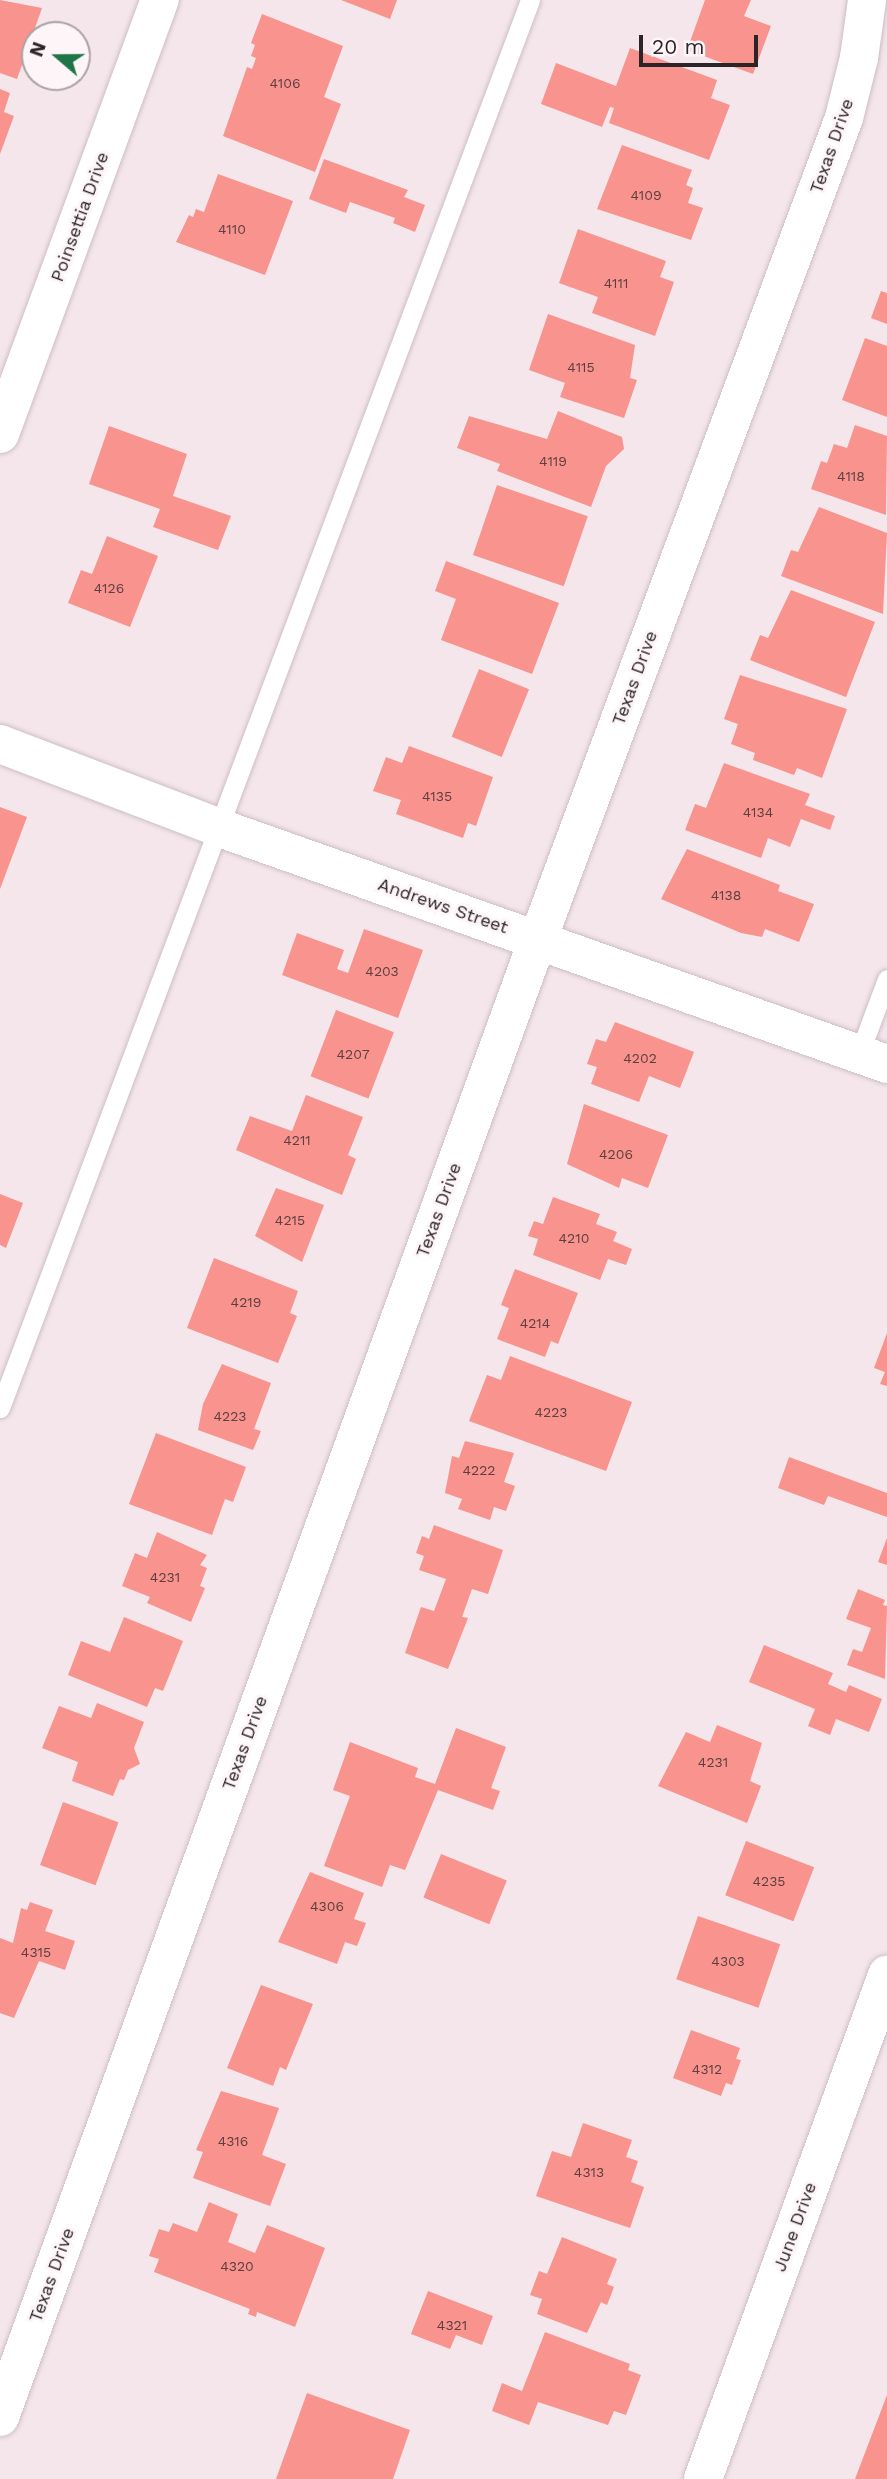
<!DOCTYPE html>
<style>
body{margin:0}
#map{position:relative;width:887px;height:2479px;overflow:hidden;background:#f5e6ec;font-family:"Work Sans",sans-serif}
div>[style]{position:absolute}
[style*='--x']{left:calc(var(--x)*1px);top:calc(var(--y)*1px);width:calc(var(--w)*1px);rotate:calc(var(--a)*1deg)}
.building>*{inset:0;background:#f8938e;transform-origin:0 0}
.roads{filter:drop-shadow(0 0 2px #cdbec4) drop-shadow(0 0 2px #cdbec4)}
.lane>*{height:19px;margin:-9.5px;padding:0 9.5px;transform-origin:9.5px;border-radius:9.5px;background:#fff}
.street>*{height:38px;margin:-19px;padding:0 19px;transform-origin:19px;border-radius:19px;background:#fff}
span{translate:-50% -50%;white-space:nowrap;text-align:center;line-height:1.15;-webkit-text-stroke:6px #fef5f9;paint-order:stroke}
.number-label{font-size:14px;color:#5e4042}
.number-label span{-webkit-text-stroke-width:0}
.street-label{font-size:18px;color:#2b2528}
.north{position:absolute;left:21px;top:21px;width:70px;height:70px;box-sizing:border-box;background:#fef5f9;border:2px solid #aaa2a5;border-radius:50%;rotate:290deg;font-size:19px;font-weight:700;line-height:28px;text-align:center;color:#2b2528}
.north::after{content:'';display:block;margin:auto;width:24px;height:32px;background:#207548;clip-path:polygon(50% 0,100% 100%,50% 72%,0 100%)}
.scale{position:absolute;left:639px;top:35px;width:119px;height:32px;box-sizing:border-box;border:4px solid #2b2528;border-top:0;padding-left:9px;font-size:21px;line-height:24px;white-space:nowrap;color:#2b2528;-webkit-text-stroke:5px #fef5f9;paint-order:stroke}
</style>
<div id="map">
<div class="building">
<div style="clip-path:polygon(0 0,42px 8px,17px 79px,0 73px)"></div>
<div style="clip-path:polygon(341px 0,397px 0,390px 19px)"></div>
<div style="clip-path:polygon(705px 0,751px 0,744px 16px,771px 26px,753px 74px,687px 50px)"></div>
<div style="clip-path:polygon(262px 14px,343px 46px,324px 97px,341px 104px,315px 172px,223px 136px,247px 67px,252px 69px,256px 58px,251px 56px,255px 45px,251px 43px)"></div>
<div style="clip-path:polygon(630px 48px,717px 80px,711px 98px,730px 105px,709px 160px,609px 123px,614px 108px,610px 107px,602px 127px,541px 104px,556px 63px,616px 86px)"></div>
<div style="clip-path:polygon(0 89px,10px 93px,4px 112px,14px 116px,0 154px)"></div>
<div style="clip-path:polygon(622px 145px,692px 170px,686px 185px,693px 188px,688px 203px,703px 208px,691px 240px,597px 209px)"></div>
<div style="clip-path:polygon(324px 159px,408px 190px,404px 197px,425px 205px,415px 232px,393px 223px,395px 218px,350px 202px,346px 213px,309px 199px)"></div>
<div style="clip-path:polygon(218px 174px,293px 201px,265px 275px,176px 242px,189px 215px,193px 217px,196px 209px,204px 212px)"></div>
<div style="clip-path:polygon(578px 229px,666px 261px,660px 277px,674px 282px,655px 336px,592px 313px,598px 297px,559px 283px)"></div>
<div style="clip-path:polygon(881px 291px,887px 293px,887px 324px,871px 318px)"></div>
<div style="clip-path:polygon(548px 314px,635px 345px,630px 378px,637px 380px,624px 418px,560px 397px,565px 383px,529px 370px)"></div>
<div style="clip-path:polygon(865px 338px,887px 346px,887px 417px,842px 400px)"></div>
<div style="clip-path:polygon(558px 411px,622px 437px,624px 449px,606px 466px,591px 507px,497px 471px,500px 464px,457px 448px,469px 416px,547px 439px)"></div>
<div style="clip-path:polygon(855px 425px,887px 436px,886px 515px,811px 489px,821px 461px,827px 463px,834px 444px,847px 448px)"></div>
<div style="clip-path:polygon(109px 426px,187px 454px,173px 496px,231px 516px,218px 550px,153px 527px,160px 509px,89px 484px)"></div>
<div style="left:497px;top:485px;width:96px;height:74px;rotate:19deg"></div>
<div style="clip-path:polygon(819px 507px,887px 533px,883px 614px,781px 576px,791px 550px,798px 552px)"></div>
<div style="clip-path:polygon(107px 536px,158px 556px,130px 627px,68px 603px,81px 570px,92px 574px)"></div>
<div style="clip-path:polygon(446px 561px,559px 603px,532px 674px,441px 640px,456px 599px,435px 591px)"></div>
<div style="clip-path:polygon(791px 590px,875px 622px,846px 697px,750px 660px,760px 635px,768px 638px)"></div>
<div style="left:479px;top:669px;width:54px;height:73px;rotate:22deg"></div>
<div style="clip-path:polygon(740px 675px,847px 709px,822px 778px,797px 768px,794px 775px,753px 760px,755px 753px,731px 744px,738px 724px,724px 719px)"></div>
<div style="clip-path:polygon(409px 746px,493px 777px,476px 826px,468px 823px,463px 838px,396px 814px,401px 800px,373px 791px,386px 757px,402px 763px)"></div>
<div style="clip-path:polygon(724px 763px,810px 794px,805px 805px,835px 816px,830px 830px,801px 819px,790px 847px,768px 838px,761px 858px,685px 830px,695px 804px,706px 808px)"></div>
<div style="clip-path:polygon(0 807px,27px 817px,0 889px)"></div>
<div style="clip-path:polygon(687px 849px,780px 885px,778px 891px,814px 904px,799px 942px,765px 929px,762px 937px,741px 933px,661px 899px)"></div>
<div style="clip-path:polygon(364px 929px,423px 950px,398px 1018px,282px 975px,297px 933px,344px 950px,337px 969px,348px 973px)"></div>
<div style="left:336px;top:1010px;width:62px;height:71px;rotate:21deg"></div>
<div style="clip-path:polygon(615px 1022px,694px 1052px,680px 1088px,649px 1076px,639px 1102px,591px 1084px,597px 1067px,587px 1064px,596px 1039px,606px 1042px)"></div>
<div style="clip-path:polygon(306px 1095px,363px 1117px,348px 1155px,356px 1159px,342px 1195px,236px 1150px,250px 1116px,292px 1131px)"></div>
<div style="clip-path:polygon(584px 1104px,668px 1135px,648px 1188px,622px 1178px,619px 1188px,567px 1164px)"></div>
<div style="clip-path:polygon(276px 1188px,324px 1205px,302px 1262px,255px 1236px)"></div>
<div style="clip-path:polygon(0 1194px,23px 1203px,6px 1248px,0 1245px)"></div>
<div style="clip-path:polygon(553px 1197px,600px 1214px,596px 1224px,617px 1232px,613px 1241px,632px 1249px,626px 1265px,608px 1259px,600px 1280px,533px 1255px,538px 1239px,528px 1236px,534px 1221px,543px 1224px)"></div>
<div style="clip-path:polygon(214px 1258px,298px 1291px,290px 1313px,297px 1316px,278px 1363px,187px 1328px)"></div>
<div style="clip-path:polygon(515px 1269px,578px 1293px,558px 1344px,551px 1341px,545px 1357px,497px 1339px,509px 1308px,501px 1305px)"></div>
<div style="clip-path:polygon(887px 1333px,887px 1386px,880px 1384px,885px 1372px,874px 1368px)"></div>
<div style="clip-path:polygon(510px 1356px,632px 1402px,606px 1471px,469px 1421px,487px 1375px,501px 1380px)"></div>
<div style="clip-path:polygon(222px 1364px,271px 1383px,254px 1429px,261px 1431px,253px 1450px,198px 1430px,203px 1404px)"></div>
<div style="clip-path:polygon(156px 1433px,246px 1467px,233px 1502px,225px 1499px,212px 1535px,129px 1504px)"></div>
<div style="clip-path:polygon(465px 1441px,514px 1453px,504px 1482px,515px 1486px,506px 1511px,494px 1507px,490px 1520px,458px 1509px,462px 1499px,445px 1493px,452px 1456px,459px 1458px)"></div>
<div style="clip-path:polygon(789px 1457px,887px 1493px,887px 1517px,828px 1496px,824px 1505px,778px 1488px)"></div>
<div style="clip-path:polygon(434px 1525px,503px 1550px,488px 1594px,472px 1589px,462px 1617px,468px 1618px,448px 1669px,405px 1653px,421px 1607px,434px 1611px,446px 1579px,419px 1570px,424px 1556px,416px 1553px,422px 1536px,429px 1539px)"></div>
<div style="clip-path:polygon(157px 1532px,207px 1555px,200px 1565px,207px 1568px,200px 1586px,205px 1588px,191px 1622px,147px 1603px,150px 1597px,122px 1586px,135px 1553px,147px 1558px)"></div>
<div style="clip-path:polygon(887px 1538px,887px 1565px,878px 1562px)"></div>
<div style="clip-path:polygon(858px 1589px,885px 1600px,883px 1605px,887px 1606px,885px 1679px,847px 1665px,853px 1649px,862px 1652px,871px 1628px,846px 1619px)"></div>
<div style="clip-path:polygon(124px 1617px,183px 1641px,163px 1691px,155px 1688px,147px 1707px,68px 1675px,81px 1641px,110px 1652px)"></div>
<div style="clip-path:polygon(764px 1645px,833px 1673px,828px 1684px,846px 1692px,849px 1685px,882px 1699px,869px 1732px,836px 1719px,830px 1735px,808px 1726px,815px 1709px,749px 1682px)"></div>
<div style="clip-path:polygon(97px 1703px,144px 1722px,134px 1748px,140px 1764px,128px 1770px,124px 1780px,120px 1779px,113px 1796px,72px 1781px,78px 1762px,42px 1748px,59px 1706px,91px 1718px)"></div>
<div style="clip-path:polygon(717px 1725px,762px 1743px,750px 1781px,761px 1786px,747px 1823px,658px 1786px,686px 1732px,710px 1742px)"></div>
<div style="clip-path:polygon(456px 1728px,506px 1747px,491px 1788px,500px 1791px,493px 1810px,438px 1790px,405px 1870px,390px 1865px,382px 1887px,324px 1866px,350px 1796px,333px 1790px,350px 1742px,418px 1768px,415px 1777px,435px 1784px)"></div>
<div style="left:63px;top:1802px;width:59px;height:67px;rotate:20deg"></div>
<div style="left:746px;top:1841px;width:73px;height:58px;rotate:21deg"></div>
<div style="left:441px;top:1854px;width:71px;height:47px;rotate:22deg"></div>
<div style="clip-path:polygon(310px 1872px,364px 1893px,354px 1919px,366px 1923px,357px 1946px,345px 1942px,337px 1964px,278px 1942px)"></div>
<div style="clip-path:polygon(30px 1902px,53px 1910px,45px 1931px,75px 1941px,65px 1970px,39px 1961px,14px 2018px,0 2013px,0 1938px,13px 1943px,21px 1908px,27px 1910px)"></div>
<div style="left:698px;top:1916px;width:87px;height:67px;rotate:19deg"></div>
<div style="clip-path:polygon(261px 1985px,313px 2004px,286px 2070px,280px 2067px,273px 2086px,227px 2068px)"></div>
<div style="clip-path:polygon(691px 2030px,740px 2048px,736px 2059px,741px 2060px,732px 2085px,726px 2083px,721px 2096px,673px 2078px)"></div>
<div style="clip-path:polygon(221px 2091px,279px 2108px,262px 2155px,286px 2164px,270px 2206px,193px 2178px,203px 2152px,196px 2150px)"></div>
<div style="clip-path:polygon(583px 2123px,632px 2140px,626px 2157px,638px 2161px,631px 2182px,644px 2187px,630px 2228px,536px 2196px,552px 2151px,571px 2157px)"></div>
<div style="clip-path:polygon(209px 2202px,238px 2214px,228px 2242px,255px 2253px,267px 2225px,325px 2248px,295px 2327px,257px 2312px,256px 2317px,248px 2314px,250px 2309px,154px 2272px,159px 2259px,149px 2256px,159px 2229px,169px 2232px,173px 2223px,197px 2232px)"></div>
<div style="clip-path:polygon(562px 2237px,617px 2259px,607px 2284px,614px 2287px,607px 2305px,601px 2302px,587px 2333px,537px 2314px,542px 2299px,530px 2295px,539px 2271px,547px 2274px)"></div>
<div style="clip-path:polygon(428px 2291px,493px 2316px,482px 2345px,456px 2335px,450px 2349px,411px 2334px)"></div>
<div style="clip-path:polygon(545px 2332px,630px 2364px,628px 2370px,641px 2375px,626px 2415px,614px 2411px,608px 2425px,538px 2402px,529px 2425px,492px 2411px,502px 2383px,522px 2391px)"></div>
<div style="clip-path:polygon(307px 2393px,410px 2430px,393px 2479px,276px 2479px)"></div>
<div style="clip-path:polygon(887px 2395px,887px 2479px,855px 2479px)"></div>
</div>
<div class="roads">
<div class="lane">
<div style="--x:859;--y:1054;--w:80;--a:-69.5"></div>
<div style="--x:0;--y:1408;--w:1504;--a:-69.37"></div>
</div>
<div class="street">
<div style="--x:0;--y:434;--w:463;--a:-69.8"></div>
<div style="--x:0;--y:744;--w:232;--a:20.9"></div>
<div style="--x:217;--y:827;--w:711;--a:19.48"></div>
<div style="--x:0;--y:2417;--w:1573;--a:-70"></div>
<div style="--x:538;--y:939;--w:876;--a:-69.56"></div>
<div style="--x:844;--y:118;--w:62;--a:-76"></div>
<div style="--x:859;--y:58;--w:59;--a:-82.1"></div>
<div style="--x:703;--y:2479;--w:537;--a:-69.94"></div>
</div>
</div>
<div class="number-label">
<span style="left:285px;top:83px">4106</span>
<span style="left:646px;top:195px">4109</span>
<span style="left:232px;top:229px">4110</span>
<span style="left:616px;top:283px">4111</span>
<span style="left:581px;top:367px">4115</span>
<span style="left:553px;top:461px">4119</span>
<span style="left:851px;top:476px">4118</span>
<span style="left:109px;top:588px">4126</span>
<span style="left:437px;top:796px">4135</span>
<span style="left:758px;top:812px">4134</span>
<span style="left:726px;top:895px">4138</span>
<span style="left:382px;top:971px">4203</span>
<span style="left:353px;top:1054px">4207</span>
<span style="left:640px;top:1058px">4202</span>
<span style="left:297px;top:1140px">4211</span>
<span style="left:616px;top:1154px">4206</span>
<span style="left:290px;top:1220px">4215</span>
<span style="left:574px;top:1238px">4210</span>
<span style="left:246px;top:1302px">4219</span>
<span style="left:535px;top:1323px">4214</span>
<span style="left:551px;top:1412px">4223</span>
<span style="left:230px;top:1416px">4223</span>
<span style="left:479px;top:1470px">4222</span>
<span style="left:165px;top:1577px">4231</span>
<span style="left:713px;top:1762px">4231</span>
<span style="left:769px;top:1881px">4235</span>
<span style="left:327px;top:1906px">4306</span>
<span style="left:36px;top:1952px">4315</span>
<span style="left:728px;top:1961px">4303</span>
<span style="left:707px;top:2069px">4312</span>
<span style="left:233px;top:2141px">4316</span>
<span style="left:589px;top:2172px">4313</span>
<span style="left:237px;top:2266px">4320</span>
<span style="left:452px;top:2325px">4321</span>
</div>
<div class="street-label">
<span style="left:832px;top:146px;rotate:-71deg">Texas Drive</span>
<span style="left:80px;top:217px;rotate:-70deg">Poinsettia Drive</span>
<span style="left:635px;top:678px;rotate:-70deg">Texas Drive</span>
<span style="left:443px;top:906px;rotate:19deg">Andrews Street</span>
<span style="left:439px;top:1210px;rotate:-70deg">Texas Drive</span>
<span style="left:245px;top:1743px;rotate:-70deg">Texas Drive</span>
<span style="left:795px;top:2227px;rotate:-70deg">June Drive</span>
<span style="left:52px;top:2275px;rotate:-70deg">Texas Drive</span>
</div>
<div class="north">N</div>
<div class="scale">20 m</div>
</div>
